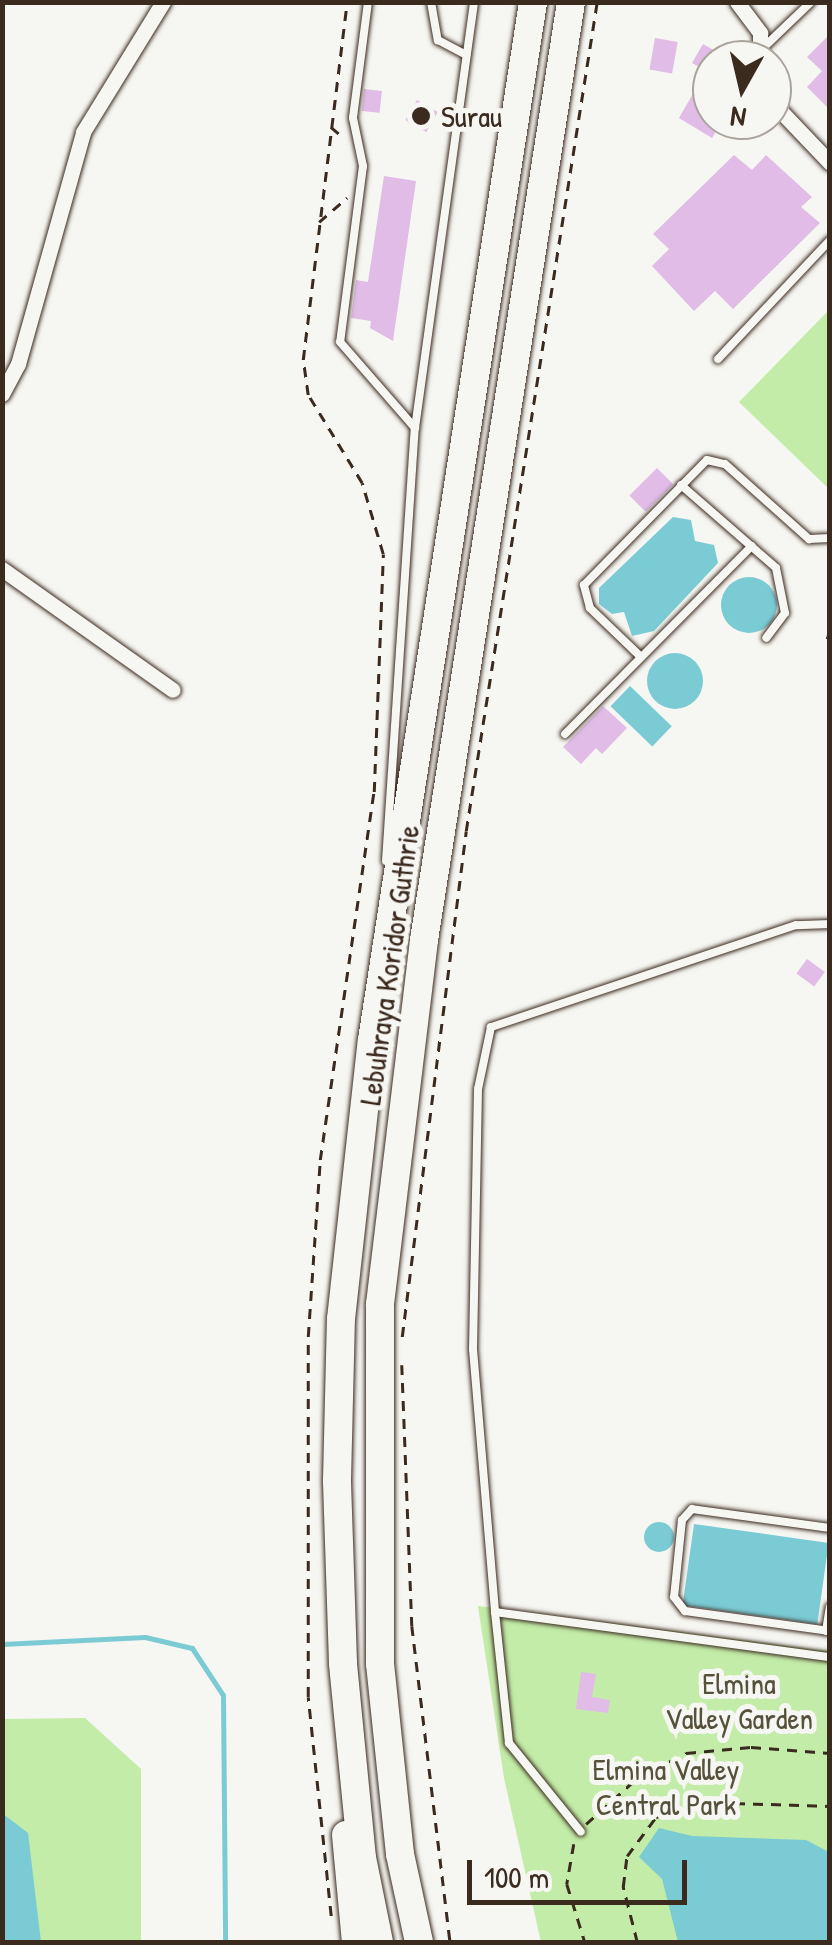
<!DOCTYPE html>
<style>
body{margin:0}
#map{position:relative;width:832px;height:1945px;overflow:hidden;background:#f6f6f2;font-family:"Patrick Hand",sans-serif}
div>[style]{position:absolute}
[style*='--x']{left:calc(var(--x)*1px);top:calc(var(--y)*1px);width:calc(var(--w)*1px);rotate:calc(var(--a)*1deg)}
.green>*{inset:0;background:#c3eca8}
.water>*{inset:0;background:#7bcbd5;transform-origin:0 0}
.round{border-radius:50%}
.stream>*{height:5px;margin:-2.5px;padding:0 2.5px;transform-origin:2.5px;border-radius:2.5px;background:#7bcbd5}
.building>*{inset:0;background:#e0bce6;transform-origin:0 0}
.path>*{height:2.5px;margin-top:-1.25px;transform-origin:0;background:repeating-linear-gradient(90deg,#3b2a1e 0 10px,transparent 0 18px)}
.roads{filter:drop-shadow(0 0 2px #3b2a1e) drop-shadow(0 0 2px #3b2a1e)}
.lane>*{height:8px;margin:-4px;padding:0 4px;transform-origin:4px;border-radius:4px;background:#f6f6f2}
.street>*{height:15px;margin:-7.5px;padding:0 7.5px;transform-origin:7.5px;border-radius:7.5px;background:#f6f6f2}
.highway>*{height:28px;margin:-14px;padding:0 14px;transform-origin:14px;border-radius:14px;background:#f6f6f2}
.dots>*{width:28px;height:28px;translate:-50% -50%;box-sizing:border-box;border:5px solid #f6f6f2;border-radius:50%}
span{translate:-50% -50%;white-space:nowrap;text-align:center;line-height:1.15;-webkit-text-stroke:10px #f6f6f2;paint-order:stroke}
.poi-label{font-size:30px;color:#3b2a1e}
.left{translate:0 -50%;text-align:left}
.street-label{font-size:30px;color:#3b2a1e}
.park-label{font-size:30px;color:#56513a}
.frame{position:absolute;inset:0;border:5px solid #3b2a1e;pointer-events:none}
.north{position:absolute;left:692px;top:40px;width:100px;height:100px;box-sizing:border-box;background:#f6f6f2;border:2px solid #aba49d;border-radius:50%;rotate:188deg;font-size:28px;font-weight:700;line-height:40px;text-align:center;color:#3b2a1e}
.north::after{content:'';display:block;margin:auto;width:35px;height:45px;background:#3b2a1e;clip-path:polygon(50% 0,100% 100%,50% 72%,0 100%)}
.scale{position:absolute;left:467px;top:1860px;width:220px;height:45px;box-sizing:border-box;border:5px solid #3b2a1e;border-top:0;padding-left:12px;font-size:30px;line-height:35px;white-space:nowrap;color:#3b2a1e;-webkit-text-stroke:8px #f6f6f2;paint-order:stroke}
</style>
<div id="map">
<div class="green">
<div style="clip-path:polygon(829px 310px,829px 489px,739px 402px)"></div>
<div style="clip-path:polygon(478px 1606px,829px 1651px,829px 1942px,541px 1942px,504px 1778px)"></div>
<div style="clip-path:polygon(85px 1718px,141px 1769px,141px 1942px,3px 1942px,2px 1719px)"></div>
</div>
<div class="water">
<div style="clip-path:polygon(673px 517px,691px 520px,695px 541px,714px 545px,718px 563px,654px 631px,632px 636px,624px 612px,612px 614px,599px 604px,599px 588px)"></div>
<div class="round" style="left:721px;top:577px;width:56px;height:56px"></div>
<div class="round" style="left:647px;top:653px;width:56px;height:56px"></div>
<div style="left:630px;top:686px;width:58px;height:28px;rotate:44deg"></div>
<div class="round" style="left:644px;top:1522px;width:30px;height:30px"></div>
<div style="left:694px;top:1524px;width:136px;height:82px;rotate:8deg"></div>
<div style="clip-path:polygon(2px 1813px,28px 1833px,41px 1942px,3px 1942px)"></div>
<div style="clip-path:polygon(659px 1828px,692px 1836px,806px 1840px,829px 1852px,829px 1942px,678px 1942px,662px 1879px,639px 1857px)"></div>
</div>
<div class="stream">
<div style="--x:2;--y:1644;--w:143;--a:-2.8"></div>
<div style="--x:145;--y:1637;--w:48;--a:13.2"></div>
<div style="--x:192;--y:1648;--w:56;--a:56.6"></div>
<div style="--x:223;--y:1695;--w:247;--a:89.5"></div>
</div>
<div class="building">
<div style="clip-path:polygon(830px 34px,830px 110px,807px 87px,822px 71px,807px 57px)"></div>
<div style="left:655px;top:38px;width:23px;height:32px;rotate:10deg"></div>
<div style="clip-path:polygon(703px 44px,731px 60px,712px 60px,712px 120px,723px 120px,712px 138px,679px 118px,706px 71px,692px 63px)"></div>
<div style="left:364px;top:89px;width:18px;height:22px;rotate:6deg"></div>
<div style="left:417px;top:100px;width:24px;height:23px;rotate:30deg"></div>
<div style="clip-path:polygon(734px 155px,752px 170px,766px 155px,812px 197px,801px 207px,820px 223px,733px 309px,715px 291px,694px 311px,652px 266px,669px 249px,653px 234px)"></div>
<div style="clip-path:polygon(384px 176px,416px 181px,393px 341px,370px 328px,371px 321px,351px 318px,356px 280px,368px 282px)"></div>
<div style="left:657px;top:468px;width:23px;height:39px;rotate:45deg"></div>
<div style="clip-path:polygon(603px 706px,627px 728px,602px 754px,596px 748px,581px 764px,563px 747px)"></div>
<div style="left:807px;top:959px;width:22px;height:18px;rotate:36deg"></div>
<div style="clip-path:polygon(581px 1672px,596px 1674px,592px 1697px,610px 1700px,608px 1713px,576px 1709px)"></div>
</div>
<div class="path">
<div style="--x:331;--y:127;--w:17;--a:40"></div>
<div style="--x:319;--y:222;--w:37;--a:-41"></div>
<div style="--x:827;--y:639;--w:9;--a:-72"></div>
<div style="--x:402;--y:1337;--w:510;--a:-82.79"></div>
<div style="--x:466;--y:831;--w:839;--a:-81.02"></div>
<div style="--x:402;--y:1365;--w:261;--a:87.8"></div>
<div style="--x:412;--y:1626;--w:318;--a:83.1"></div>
<div style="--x:586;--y:1824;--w:69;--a:-42"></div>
<div style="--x:637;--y:1778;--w:55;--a:-27"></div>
<div style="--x:686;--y:1753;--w:65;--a:-5.3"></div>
<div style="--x:751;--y:1747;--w:79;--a:4.3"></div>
<div style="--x:574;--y:1844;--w:41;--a:99.9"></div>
<div style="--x:567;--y:1884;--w:61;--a:72.8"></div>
<div style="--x:331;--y:1916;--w:220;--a:-96"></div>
<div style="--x:308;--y:1697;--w:360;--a:-90"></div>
<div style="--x:308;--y:1337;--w:177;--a:-86.1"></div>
<div style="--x:320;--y:1160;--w:372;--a:-81.7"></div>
<div style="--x:374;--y:792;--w:238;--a:-87.8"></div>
<div style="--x:383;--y:554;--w:74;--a:-106.5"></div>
<div style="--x:362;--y:483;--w:103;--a:-121.5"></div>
<div style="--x:308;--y:395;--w:35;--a:-98"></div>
<div style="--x:303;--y:360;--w:361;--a:-83"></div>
<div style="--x:637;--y:1942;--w:57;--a:-104.3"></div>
<div style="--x:623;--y:1887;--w:31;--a:-83"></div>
<div style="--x:627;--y:1856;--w:49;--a:-53.4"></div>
<div style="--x:656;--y:1817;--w:46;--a:-19.2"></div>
<div style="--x:699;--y:1802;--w:131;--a:1.7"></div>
</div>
<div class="roads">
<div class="lane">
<div style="--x:368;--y:2;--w:117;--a:97.4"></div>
<div style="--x:353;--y:118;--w:49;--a:78.2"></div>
<div style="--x:363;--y:166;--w:177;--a:97.4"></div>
<div style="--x:340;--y:342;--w:114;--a:48.9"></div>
<div style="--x:431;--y:2;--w:39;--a:80"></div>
<div style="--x:438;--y:40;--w:32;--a:28"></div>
<div style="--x:763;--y:48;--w:66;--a:-43.8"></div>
<div style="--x:718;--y:359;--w:163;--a:-46.7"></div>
<div style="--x:681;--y:485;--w:126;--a:41.1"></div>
<div style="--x:776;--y:568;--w:46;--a:78.7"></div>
<div style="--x:785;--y:613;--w:31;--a:127"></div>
<div style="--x:641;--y:657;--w:71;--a:-136.1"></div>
<div style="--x:590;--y:608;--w:24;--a:-105"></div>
<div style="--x:584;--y:585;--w:175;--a:-45.5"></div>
<div style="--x:707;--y:460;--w:18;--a:13"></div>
<div style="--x:725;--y:464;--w:113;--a:41.8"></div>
<div style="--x:809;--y:539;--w:21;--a:-3"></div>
<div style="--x:565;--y:734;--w:265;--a:-45.2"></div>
<div style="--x:386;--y:861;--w:434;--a:-86.2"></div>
<div style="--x:415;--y:428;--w:430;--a:-82.1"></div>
<div style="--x:830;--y:924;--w:34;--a:178"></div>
<div style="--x:796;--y:925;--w:322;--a:161.5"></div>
<div style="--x:491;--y:1027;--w:63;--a:101.8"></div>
<div style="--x:478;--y:1089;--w:260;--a:91.1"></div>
<div style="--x:473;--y:1349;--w:264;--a:85.2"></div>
<div style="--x:495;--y:1612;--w:338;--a:7.7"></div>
<div style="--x:830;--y:1528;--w:139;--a:-172.2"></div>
<div style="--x:692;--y:1509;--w:15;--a:132"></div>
<div style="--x:682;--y:1520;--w:77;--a:95.9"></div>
<div style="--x:674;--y:1597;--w:18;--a:52"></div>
<div style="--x:685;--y:1611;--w:146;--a:7.9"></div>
<div style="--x:495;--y:1612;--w:132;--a:83.9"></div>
<div style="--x:509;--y:1743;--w:114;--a:51"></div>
<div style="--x:826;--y:1631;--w:24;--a:-81"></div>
</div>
<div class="street">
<div style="--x:737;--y:2;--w:39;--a:53"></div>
<div style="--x:760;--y:33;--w:27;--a:90"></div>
<div style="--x:772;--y:102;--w:84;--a:46.4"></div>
<div style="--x:2;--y:394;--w:34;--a:-62"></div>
<div style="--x:18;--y:364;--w:241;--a:-74.3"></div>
<div style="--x:83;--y:132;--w:153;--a:-58.4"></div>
<div style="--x:2;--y:569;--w:209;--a:35.3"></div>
</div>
<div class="highway">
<div style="--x:346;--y:1835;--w:107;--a:84.7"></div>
<div style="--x:379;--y:1942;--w:86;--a:-101.4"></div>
<div style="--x:362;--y:1858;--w:196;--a:-95.6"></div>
<div style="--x:343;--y:1663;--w:183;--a:-91.9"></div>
<div style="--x:337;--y:1480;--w:161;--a:-88.6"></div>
<div style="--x:341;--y:1319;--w:281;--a:-83.7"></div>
<div style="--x:372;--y:1040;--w:1050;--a:-81.18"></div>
<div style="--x:419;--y:1942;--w:90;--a:-102.2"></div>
<div style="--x:400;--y:1854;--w:191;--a:-96"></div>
<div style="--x:380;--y:1664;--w:360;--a:-90"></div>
<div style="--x:380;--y:1304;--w:367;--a:-83.1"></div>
<div style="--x:424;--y:940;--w:949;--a:-81.09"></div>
</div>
</div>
<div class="dots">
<div style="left:421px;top:116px;background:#3b2a1e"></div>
</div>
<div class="poi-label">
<span class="left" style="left:441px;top:116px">Surau</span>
</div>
<div class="street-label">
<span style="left:389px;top:965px;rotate:-82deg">Lebuhraya Koridor Guthrie</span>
</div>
<div class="park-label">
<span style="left:739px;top:1700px">Elmina<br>Valley Garden</span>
<span style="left:666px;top:1786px">Elmina Valley<br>Central Park</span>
</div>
<div class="frame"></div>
<div class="north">N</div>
<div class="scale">100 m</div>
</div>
